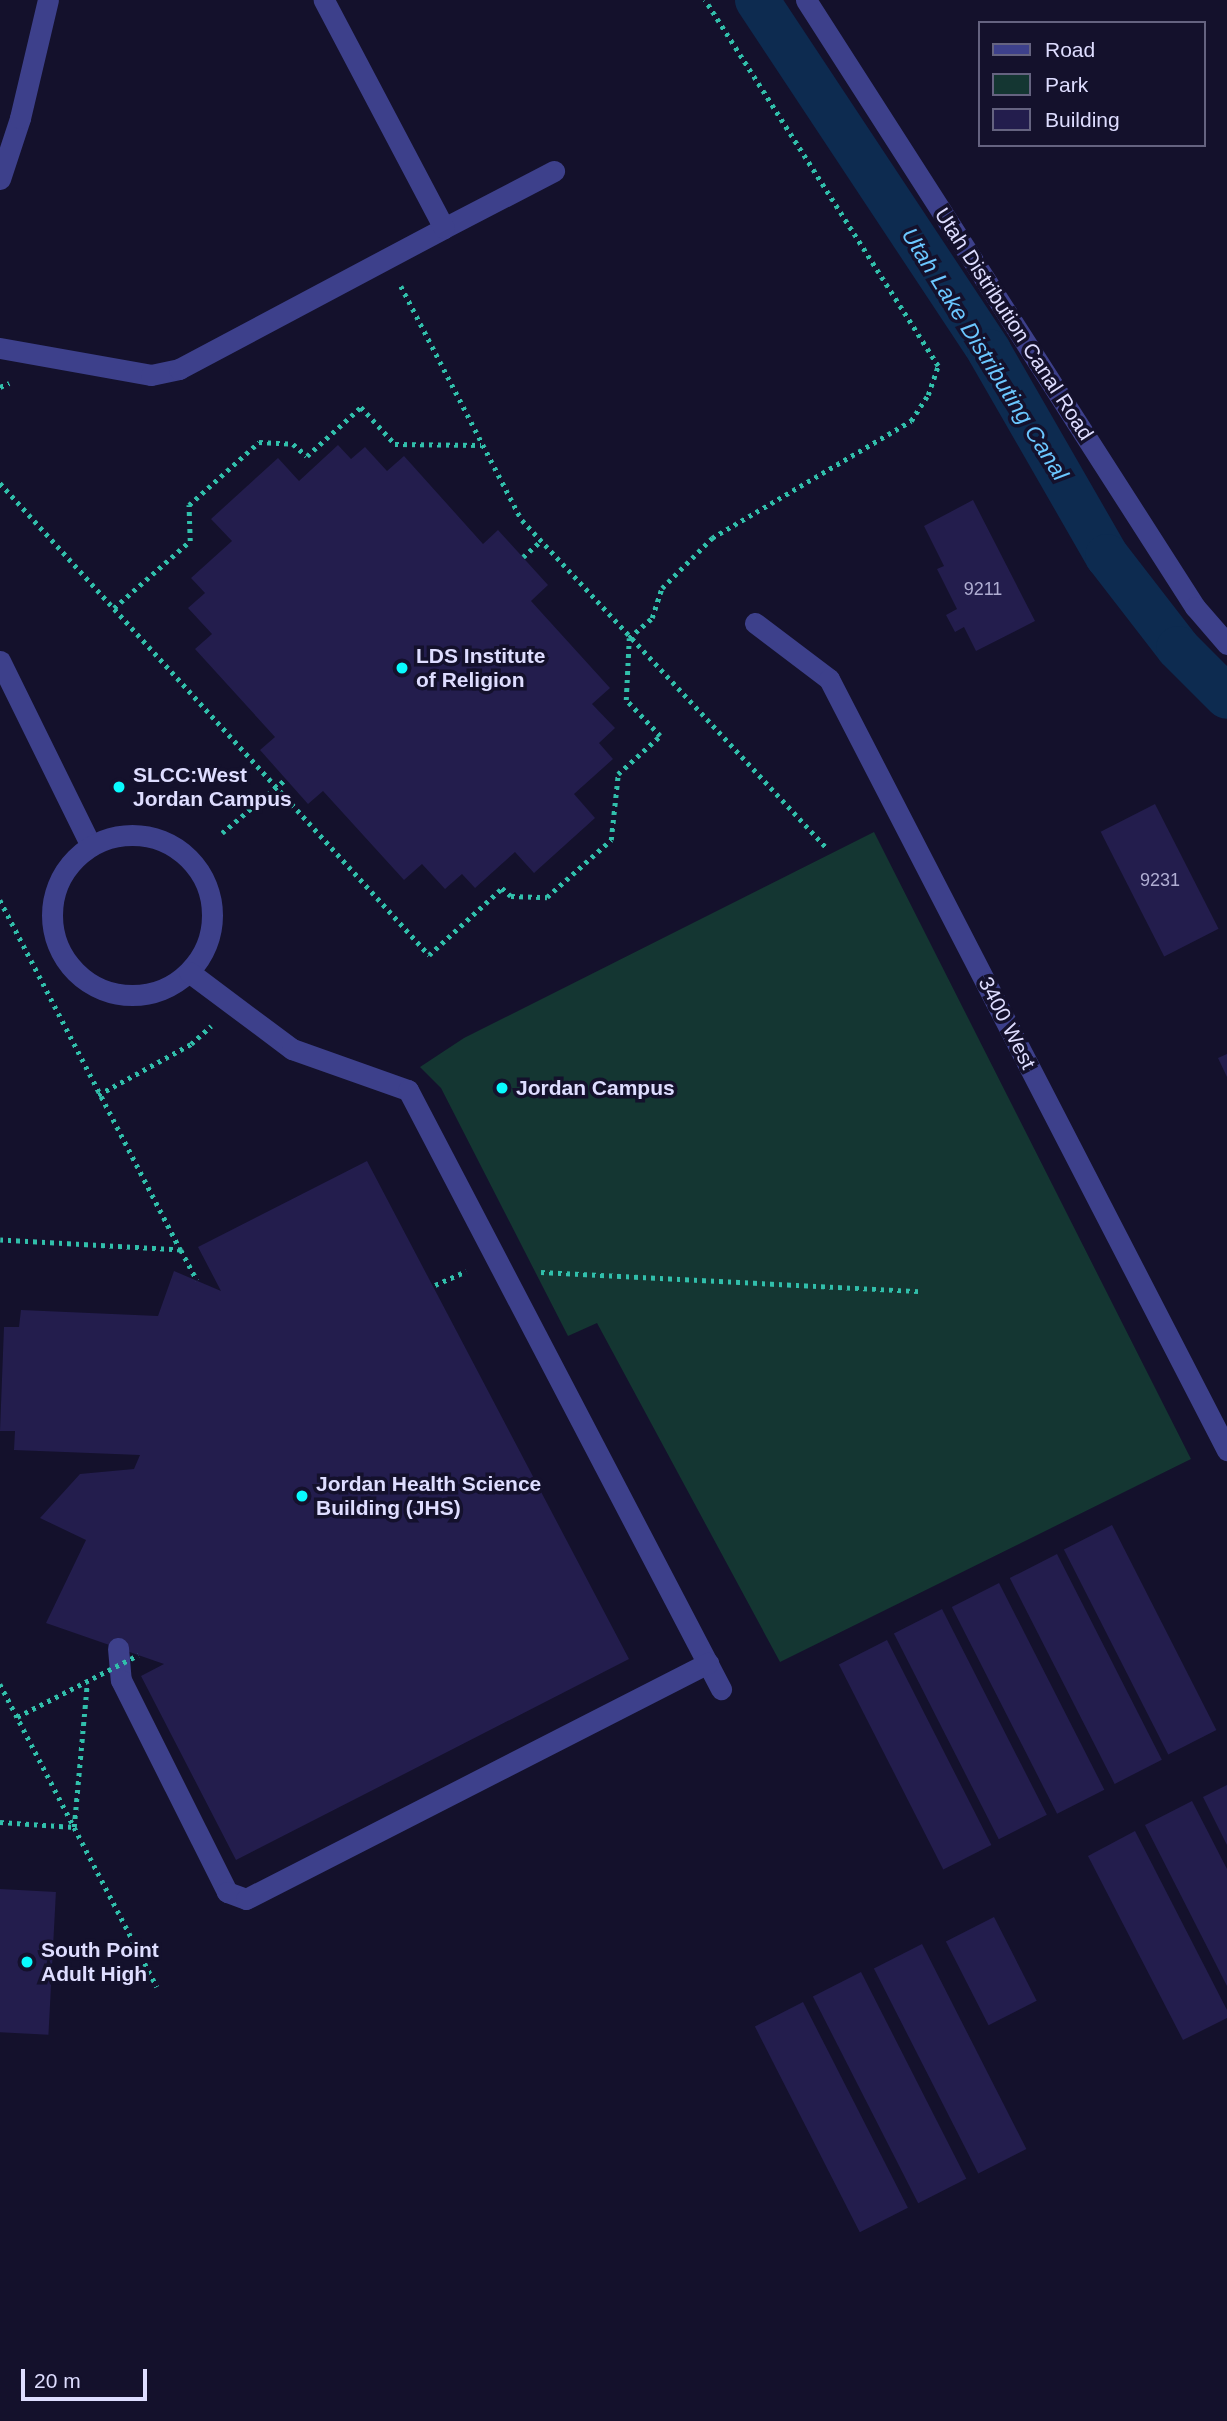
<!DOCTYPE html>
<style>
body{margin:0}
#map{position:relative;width:1227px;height:2421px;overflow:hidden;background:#14112c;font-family:Helvetica,sans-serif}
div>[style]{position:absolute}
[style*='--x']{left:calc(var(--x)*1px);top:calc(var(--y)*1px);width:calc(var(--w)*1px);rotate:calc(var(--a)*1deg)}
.green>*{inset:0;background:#143632}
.canal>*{height:44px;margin:-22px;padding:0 22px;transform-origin:22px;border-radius:22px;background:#0d2b50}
.building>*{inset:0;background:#231d4d;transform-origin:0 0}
.path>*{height:4.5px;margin-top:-2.25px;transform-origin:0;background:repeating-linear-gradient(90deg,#31bfab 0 3.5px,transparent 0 8.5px)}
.minor>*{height:21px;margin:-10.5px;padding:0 10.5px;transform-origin:10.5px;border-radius:10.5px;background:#3d408b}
.minor>.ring{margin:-10.5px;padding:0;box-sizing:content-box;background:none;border:21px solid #3d408b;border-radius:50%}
.path-bridge>*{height:4.5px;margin-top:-2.25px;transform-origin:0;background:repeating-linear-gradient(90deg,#31bfab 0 3.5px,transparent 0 8.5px)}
.dots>*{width:19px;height:19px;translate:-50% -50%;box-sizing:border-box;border:4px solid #14112c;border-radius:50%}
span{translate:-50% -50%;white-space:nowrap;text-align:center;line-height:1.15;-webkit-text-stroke:7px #14112c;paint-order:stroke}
.number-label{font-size:18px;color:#afadd2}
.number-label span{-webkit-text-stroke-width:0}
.street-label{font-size:21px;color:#deddff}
.poi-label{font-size:21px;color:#deddff;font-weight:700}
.left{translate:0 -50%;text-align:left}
.water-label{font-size:23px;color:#6bc7ff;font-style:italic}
.legend{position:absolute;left:978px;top:21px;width:228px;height:126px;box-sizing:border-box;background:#14112c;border:2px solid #656380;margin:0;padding:9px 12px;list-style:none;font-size:21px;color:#deddff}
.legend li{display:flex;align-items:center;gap:14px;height:35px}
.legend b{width:35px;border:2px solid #656380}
.scale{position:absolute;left:21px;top:2369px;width:126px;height:32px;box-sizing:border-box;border:4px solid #deddff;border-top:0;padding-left:9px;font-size:21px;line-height:24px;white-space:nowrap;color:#deddff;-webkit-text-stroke:5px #14112c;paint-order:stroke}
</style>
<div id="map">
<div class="green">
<div style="clip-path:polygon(874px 832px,1191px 1459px,780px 1662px,597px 1323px,568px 1336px,441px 1088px,420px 1067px,464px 1038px)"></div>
</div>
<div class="canal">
<div style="--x:757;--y:0;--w:421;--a:56.5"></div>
<div style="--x:989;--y:351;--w:237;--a:60.1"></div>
<div style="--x:1107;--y:556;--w:116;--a:52.3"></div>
<div style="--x:1178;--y:648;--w:69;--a:45"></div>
</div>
<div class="building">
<div style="clip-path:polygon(338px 445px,351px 459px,365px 447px,387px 471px,404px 456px,483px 544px,498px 530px,548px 585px,531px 601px,610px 688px,592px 704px,615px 728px,599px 743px,613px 759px,574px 794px,595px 818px,534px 873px,515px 852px,475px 888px,462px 874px,445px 889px,422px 864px,404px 880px,323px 791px,308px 804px,260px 750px,275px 737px,195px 649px,212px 634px,188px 608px,205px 593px,191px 578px,232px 541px,211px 519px,278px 458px,299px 481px)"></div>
<div style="clip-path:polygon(973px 500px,1035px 621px,976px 651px,964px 627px,955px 632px,946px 615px,957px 609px,937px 569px,944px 566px,924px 526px)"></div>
<div style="left:1155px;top:804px;width:140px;height:61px;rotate:63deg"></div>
<div style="clip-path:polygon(1227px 1054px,1227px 1077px,1218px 1058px)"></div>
<div style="clip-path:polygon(367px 1161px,629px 1659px,236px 1860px,141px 1676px,164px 1664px,46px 1623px,86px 1540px,40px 1518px,80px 1474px,134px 1469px,140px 1455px,14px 1450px,15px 1431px,0 1431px,4px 1327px,19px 1327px,21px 1310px,158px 1316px,174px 1271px,221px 1291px,198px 1247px)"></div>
<div style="left:1112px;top:1525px;width:230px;height:54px;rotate:63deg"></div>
<div style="left:1057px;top:1554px;width:231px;height:53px;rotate:63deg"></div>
<div style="left:999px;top:1583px;width:232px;height:53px;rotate:63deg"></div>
<div style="left:942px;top:1609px;width:231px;height:54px;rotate:63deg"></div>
<div style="left:887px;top:1640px;width:230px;height:54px;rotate:63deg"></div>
<div style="clip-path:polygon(1227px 1785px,1227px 1845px,1203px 1797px)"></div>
<div style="clip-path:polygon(1192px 1801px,1227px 1869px,1227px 1986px,1145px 1825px)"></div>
<div style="clip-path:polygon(1135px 1831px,1227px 2010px,1227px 2018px,1183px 2040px,1088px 1856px)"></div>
<div style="left:0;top:1889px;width:56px;height:143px;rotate:3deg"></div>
<div style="left:994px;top:1917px;width:94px;height:54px;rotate:63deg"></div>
<div style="left:922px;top:1944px;width:230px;height:54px;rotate:63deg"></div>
<div style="left:861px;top:1972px;width:232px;height:54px;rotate:63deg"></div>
<div style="left:803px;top:2002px;width:231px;height:54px;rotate:63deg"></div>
</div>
<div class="path">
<div style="--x:401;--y:286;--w:263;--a:62.7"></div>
<div style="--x:522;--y:520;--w:449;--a:47.1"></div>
<div style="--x:0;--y:387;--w:10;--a:-24"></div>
<div style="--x:0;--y:483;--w:638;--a:47.73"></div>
<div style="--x:429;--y:955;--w:99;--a:-42.5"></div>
<div style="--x:502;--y:888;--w:12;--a:42"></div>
<div style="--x:511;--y:896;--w:36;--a:2"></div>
<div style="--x:547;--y:897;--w:86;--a:-41.7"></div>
<div style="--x:611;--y:840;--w:66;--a:-83.9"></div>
<div style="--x:618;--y:774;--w:57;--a:-42.1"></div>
<div style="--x:660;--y:736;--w:50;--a:-133.4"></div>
<div style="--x:626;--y:700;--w:62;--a:-87.2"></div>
<div style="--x:629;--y:638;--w:30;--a:-41"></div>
<div style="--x:652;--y:618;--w:32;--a:-72"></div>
<div style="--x:662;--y:588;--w:71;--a:-45"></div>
<div style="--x:712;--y:538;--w:231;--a:-30.5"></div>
<div style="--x:911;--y:421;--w:31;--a:-57"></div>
<div style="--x:928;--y:395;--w:31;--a:-71"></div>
<div style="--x:938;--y:366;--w:434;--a:-122.5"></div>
<div style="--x:523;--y:557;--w:24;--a:-42"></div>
<div style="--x:114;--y:608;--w:101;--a:-41.4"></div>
<div style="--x:190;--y:541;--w:36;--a:-92"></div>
<div style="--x:189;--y:505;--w:94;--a:-42"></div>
<div style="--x:259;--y:442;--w:34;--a:3"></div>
<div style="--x:293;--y:444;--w:18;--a:41"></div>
<div style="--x:307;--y:456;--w:73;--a:-42.2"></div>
<div style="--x:361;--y:407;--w:50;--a:47.4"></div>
<div style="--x:395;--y:444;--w:86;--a:0.7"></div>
<div style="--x:222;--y:833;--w:84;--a:-40.2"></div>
<div style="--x:0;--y:900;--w:394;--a:62.7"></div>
<div style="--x:181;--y:1250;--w:181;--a:-176.8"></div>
<div style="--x:98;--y:1095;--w:106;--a:-28.7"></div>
<div style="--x:191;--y:1044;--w:27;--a:-42"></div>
<div style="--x:181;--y:1250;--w:34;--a:62"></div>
<div style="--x:541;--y:1272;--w:378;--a:2.9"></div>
<div style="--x:435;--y:1285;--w:34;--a:-24"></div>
<div style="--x:0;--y:1684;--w:341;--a:62.6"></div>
<div style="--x:0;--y:1822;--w:74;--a:3.9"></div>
<div style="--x:74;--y:1827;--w:143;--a:-84.8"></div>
</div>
<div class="minor">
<div style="--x:806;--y:0;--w:721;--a:57.35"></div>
<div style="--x:1195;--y:607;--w:49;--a:49.1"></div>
<div style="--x:0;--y:179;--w:64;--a:-71.8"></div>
<div style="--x:20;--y:118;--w:121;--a:-76.7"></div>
<div style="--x:444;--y:228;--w:124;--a:-27.4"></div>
<div style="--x:0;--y:348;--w:153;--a:10.1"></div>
<div style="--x:151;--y:375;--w:29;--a:-12"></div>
<div style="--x:179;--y:369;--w:300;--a:-28"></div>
<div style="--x:444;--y:228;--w:258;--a:-117.8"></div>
<div style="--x:755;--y:623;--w:93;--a:37.1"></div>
<div style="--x:829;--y:679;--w:868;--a:62.7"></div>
<div style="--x:0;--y:661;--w:206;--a:63.8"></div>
<div class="ring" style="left:52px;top:835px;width:139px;height:139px"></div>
<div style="--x:189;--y:972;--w:129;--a:36.8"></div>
<div style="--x:292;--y:1049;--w:123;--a:19.5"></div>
<div style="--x:408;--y:1090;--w:676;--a:62.41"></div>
<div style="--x:118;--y:1648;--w:32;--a:85"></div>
<div style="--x:121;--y:1680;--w:237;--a:63.4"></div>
<div style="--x:227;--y:1892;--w:20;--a:20"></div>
<div style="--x:246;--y:1899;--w:519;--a:-27.06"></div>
</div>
<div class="path-bridge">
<div style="--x:17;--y:1717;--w:136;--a:-27.1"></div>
</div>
<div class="dots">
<div style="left:402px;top:668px;background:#09fbff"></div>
<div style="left:119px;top:787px;background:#09fbff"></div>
<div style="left:502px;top:1088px;background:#09fbff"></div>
<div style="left:302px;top:1496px;background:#09fbff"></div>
<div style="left:27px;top:1962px;background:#09fbff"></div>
</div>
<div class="number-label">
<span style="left:983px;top:589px">9211</span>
<span style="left:1160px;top:880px">9231</span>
</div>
<div class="street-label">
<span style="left:1014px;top:324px;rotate:57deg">Utah Distribution Canal Road</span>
<span style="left:1007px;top:1023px;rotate:63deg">3400 West</span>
</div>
<div class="poi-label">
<span class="left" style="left:416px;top:668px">LDS Institute<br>of Religion</span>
<span class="left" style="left:133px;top:787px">SLCC:West<br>Jordan Campus</span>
<span class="left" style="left:516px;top:1088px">Jordan Campus</span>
<span class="left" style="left:316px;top:1496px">Jordan Health Science<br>Building (JHS)</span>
<span class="left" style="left:41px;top:1962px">South Point<br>Adult High</span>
</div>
<div class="water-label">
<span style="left:985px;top:354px;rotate:58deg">Utah Lake Distributing Canal</span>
</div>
<ul class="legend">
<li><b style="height:9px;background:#3d408b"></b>Road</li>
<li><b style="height:19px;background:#143632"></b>Park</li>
<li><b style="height:19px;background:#231d4d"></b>Building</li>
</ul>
<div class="scale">20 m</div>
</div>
